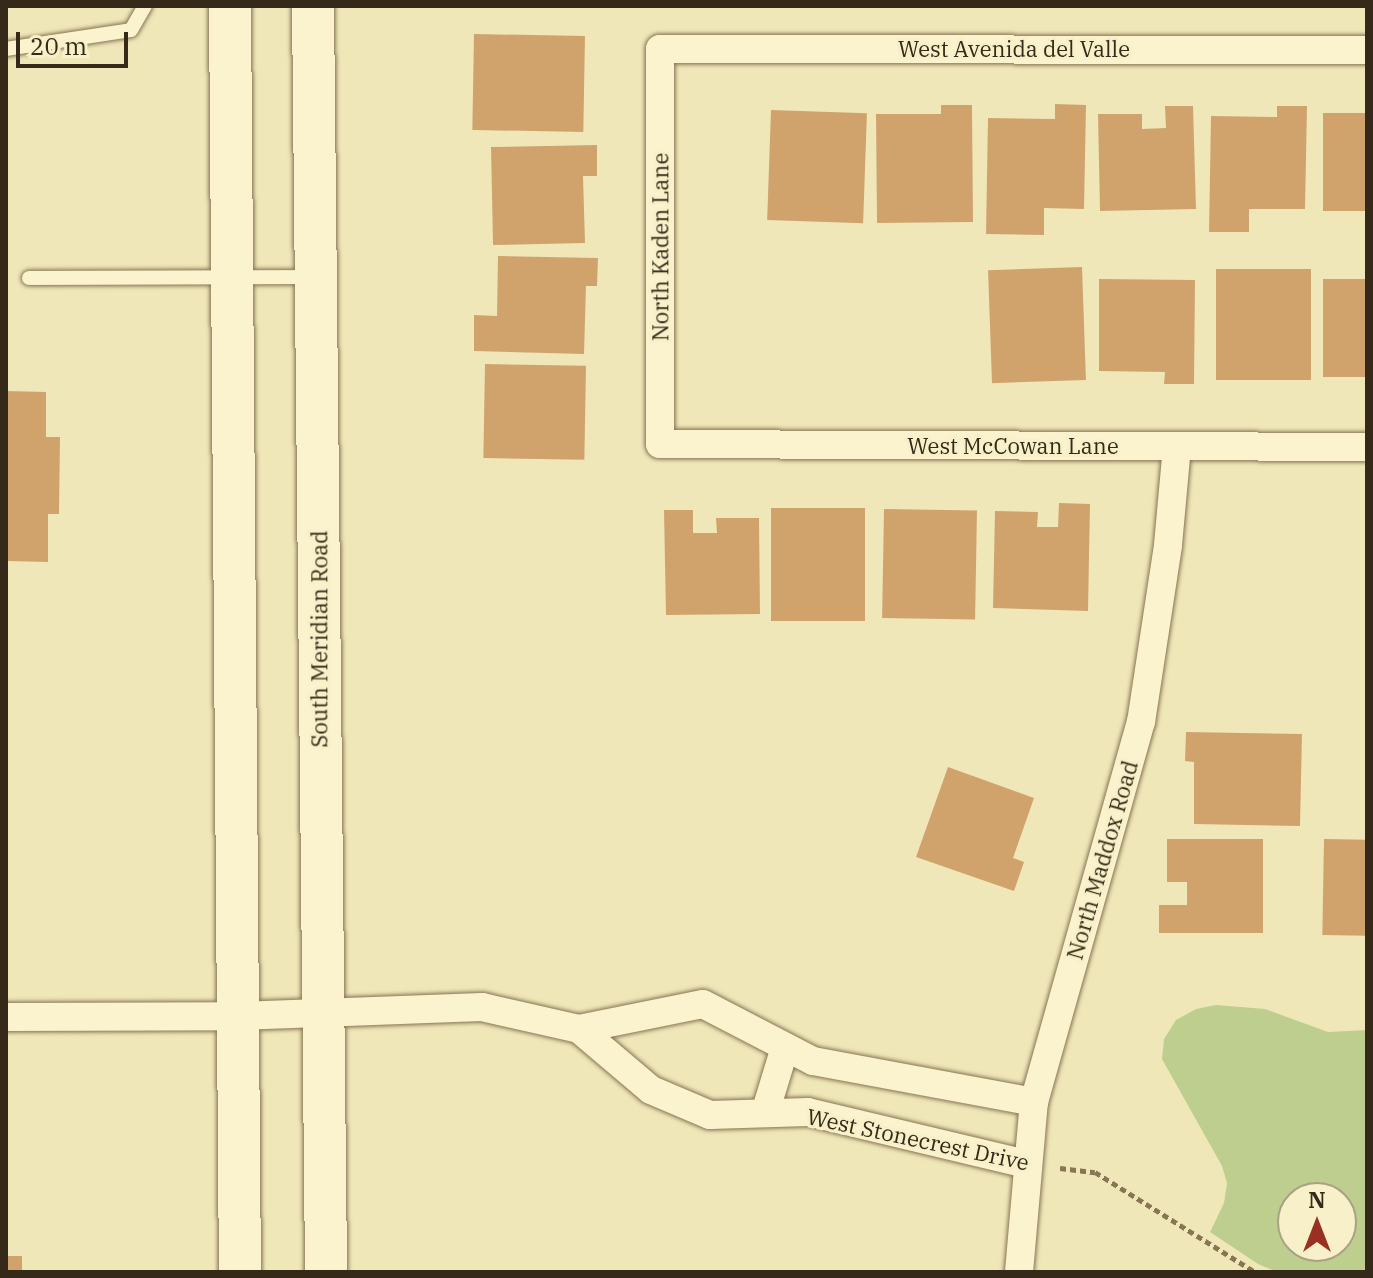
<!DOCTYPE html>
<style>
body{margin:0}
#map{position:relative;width:1373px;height:1278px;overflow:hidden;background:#f0e7b9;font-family:"IBM Plex Serif",serif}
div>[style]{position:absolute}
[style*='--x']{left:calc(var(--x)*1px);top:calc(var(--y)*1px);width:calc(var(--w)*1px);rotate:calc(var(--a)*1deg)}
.green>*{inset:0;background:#bece8e}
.building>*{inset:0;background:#d0a36d;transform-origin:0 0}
.path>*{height:5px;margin-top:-2.5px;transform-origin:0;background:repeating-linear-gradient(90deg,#877553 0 6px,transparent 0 10px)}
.roads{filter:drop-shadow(0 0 2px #877553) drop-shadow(0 0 2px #877553)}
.lane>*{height:14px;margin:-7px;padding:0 7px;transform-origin:7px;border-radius:7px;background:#fbf3cd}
.street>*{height:28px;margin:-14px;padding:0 14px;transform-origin:14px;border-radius:14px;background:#fbf3cd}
.secondary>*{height:42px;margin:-21px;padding:0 21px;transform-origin:21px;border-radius:21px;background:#fbf3cd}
span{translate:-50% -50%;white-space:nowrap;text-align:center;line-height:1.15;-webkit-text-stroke:6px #f7f0c9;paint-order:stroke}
.street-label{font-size:22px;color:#352a19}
.frame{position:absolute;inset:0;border:8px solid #352a19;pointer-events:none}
.north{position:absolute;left:1277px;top:1182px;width:80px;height:80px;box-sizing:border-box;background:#f7f0c9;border:2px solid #a9a183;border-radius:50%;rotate:0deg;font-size:22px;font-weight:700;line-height:32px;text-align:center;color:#352a19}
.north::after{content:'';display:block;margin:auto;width:28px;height:36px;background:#993021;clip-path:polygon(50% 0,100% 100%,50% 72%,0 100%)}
.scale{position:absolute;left:16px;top:32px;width:112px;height:36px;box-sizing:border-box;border:4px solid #352a19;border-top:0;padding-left:10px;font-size:24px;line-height:28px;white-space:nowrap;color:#352a19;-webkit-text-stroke:6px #f7f0c9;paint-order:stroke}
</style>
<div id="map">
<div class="green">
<div style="clip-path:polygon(evenodd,1216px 1005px,1265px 1009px,1328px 1032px,1367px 1030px,1367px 1272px,1277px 1272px,1258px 1264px,1210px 1232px,1224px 1203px,1227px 1183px,1222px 1166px,1162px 1059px,1164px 1039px,1176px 1020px,1196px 1009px,1216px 1005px,1293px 1198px,1341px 1198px,1341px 1246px,1293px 1246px,1293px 1198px)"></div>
</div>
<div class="building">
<div style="left:474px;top:34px;width:111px;height:96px;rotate:1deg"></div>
<div style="clip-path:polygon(1055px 104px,1086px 105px,1084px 209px,1044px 208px,1044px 235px,986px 234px,988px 118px,1055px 119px)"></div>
<div style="clip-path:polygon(941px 105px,972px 105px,973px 222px,877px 223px,876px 114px,941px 114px)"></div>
<div style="clip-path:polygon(1165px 106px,1193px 106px,1196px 209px,1100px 211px,1098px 114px,1142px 114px,1142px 129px,1166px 128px)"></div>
<div style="clip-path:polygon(1277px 106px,1307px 106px,1305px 209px,1249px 209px,1249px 232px,1209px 232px,1211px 116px,1277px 117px)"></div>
<div style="left:771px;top:110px;width:96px;height:110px;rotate:2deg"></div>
<div style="left:1323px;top:113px;width:43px;height:98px"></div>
<div style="clip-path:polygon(597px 145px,597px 176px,583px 176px,585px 243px,493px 245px,491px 147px)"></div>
<div style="clip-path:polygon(498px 256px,598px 258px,597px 286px,586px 286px,584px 354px,474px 351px,474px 315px,497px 316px)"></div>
<div style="left:1082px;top:267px;width:113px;height:94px;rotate:88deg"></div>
<div style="left:1216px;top:269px;width:95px;height:111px"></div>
<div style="clip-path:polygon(1099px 279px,1195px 280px,1194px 384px,1164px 384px,1165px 372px,1099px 371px)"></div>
<div style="left:1323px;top:279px;width:44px;height:98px"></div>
<div style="left:485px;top:364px;width:101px;height:94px;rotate:1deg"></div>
<div style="clip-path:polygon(6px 391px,46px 392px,46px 437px,60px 437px,59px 514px,48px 514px,48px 562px,6px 561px)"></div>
<div style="clip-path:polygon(1059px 503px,1090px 504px,1088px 611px,993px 608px,995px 511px,1038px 512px,1037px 527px,1058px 527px)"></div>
<div style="left:771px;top:508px;width:94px;height:113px"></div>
<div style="left:884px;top:509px;width:93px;height:109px;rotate:1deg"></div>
<div style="clip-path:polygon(664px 510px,693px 510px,693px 533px,717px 533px,716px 518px,759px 518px,760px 614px,666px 615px)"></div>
<div style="clip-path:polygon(1186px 732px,1302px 734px,1300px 826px,1194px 824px,1194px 762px,1185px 761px)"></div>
<div style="clip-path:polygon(948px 767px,1034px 798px,1013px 858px,1024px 862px,1014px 891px,916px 857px)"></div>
<div style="clip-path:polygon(1167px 839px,1263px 839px,1263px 933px,1159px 933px,1159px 905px,1187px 905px,1187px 882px,1167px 882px)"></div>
<div style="left:1324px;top:839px;width:43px;height:96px;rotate:1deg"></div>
<div style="left:6px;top:1256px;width:16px;height:16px"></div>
</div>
<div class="path">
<div style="--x:1060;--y:1168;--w:35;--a:7"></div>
<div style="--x:1095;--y:1172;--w:189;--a:32"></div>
</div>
<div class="roads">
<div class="lane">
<div style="--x:6;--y:49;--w:126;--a:-8.6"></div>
<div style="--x:131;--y:30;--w:28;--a:-60"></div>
<div style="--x:29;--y:278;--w:283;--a:-0.2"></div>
</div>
<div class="street">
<div style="--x:1367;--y:50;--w:707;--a:-179.92"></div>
<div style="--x:660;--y:49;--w:395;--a:90"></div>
<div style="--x:660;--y:444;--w:707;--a:0.24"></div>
<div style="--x:6;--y:1017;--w:232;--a:-0.2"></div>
<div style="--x:238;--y:1016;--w:244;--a:-2.1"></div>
<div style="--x:482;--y:1007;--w:99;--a:12.8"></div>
<div style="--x:579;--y:1029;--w:126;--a:-11.4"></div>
<div style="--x:703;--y:1004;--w:124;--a:27.4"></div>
<div style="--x:813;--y:1061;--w:225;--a:10.5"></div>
<div style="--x:579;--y:1029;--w:94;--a:40.3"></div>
<div style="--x:651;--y:1090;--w:64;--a:23"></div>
<div style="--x:710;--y:1115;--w:98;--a:-1.8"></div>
<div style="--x:808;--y:1112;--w:225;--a:13.4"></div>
<div style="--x:765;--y:1113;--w:69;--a:-73.1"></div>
<div style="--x:1019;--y:1272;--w:171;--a:-85"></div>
<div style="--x:1034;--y:1102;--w:395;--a:-74.3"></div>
<div style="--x:1141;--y:722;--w:179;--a:-81.3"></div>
<div style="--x:1168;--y:545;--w:98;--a:-84.8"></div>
</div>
<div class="secondary">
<div style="--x:230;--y:6;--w:1266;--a:89.55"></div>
<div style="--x:313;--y:6;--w:1266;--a:89.41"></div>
</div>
</div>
<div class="street-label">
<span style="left:1014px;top:49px">West Avenida del Valle</span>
<span style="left:660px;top:247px;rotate:-90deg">North Kaden Lane</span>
<span style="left:1013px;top:446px">West McCowan Lane</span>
<span style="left:319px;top:639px;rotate:-90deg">South Meridian Road</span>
<span style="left:1102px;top:860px;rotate:-74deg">North Maddox Road</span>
<span style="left:918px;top:1139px;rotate:12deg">West Stonecrest Drive</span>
</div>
<div class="frame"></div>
<div class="north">N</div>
<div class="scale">20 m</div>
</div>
